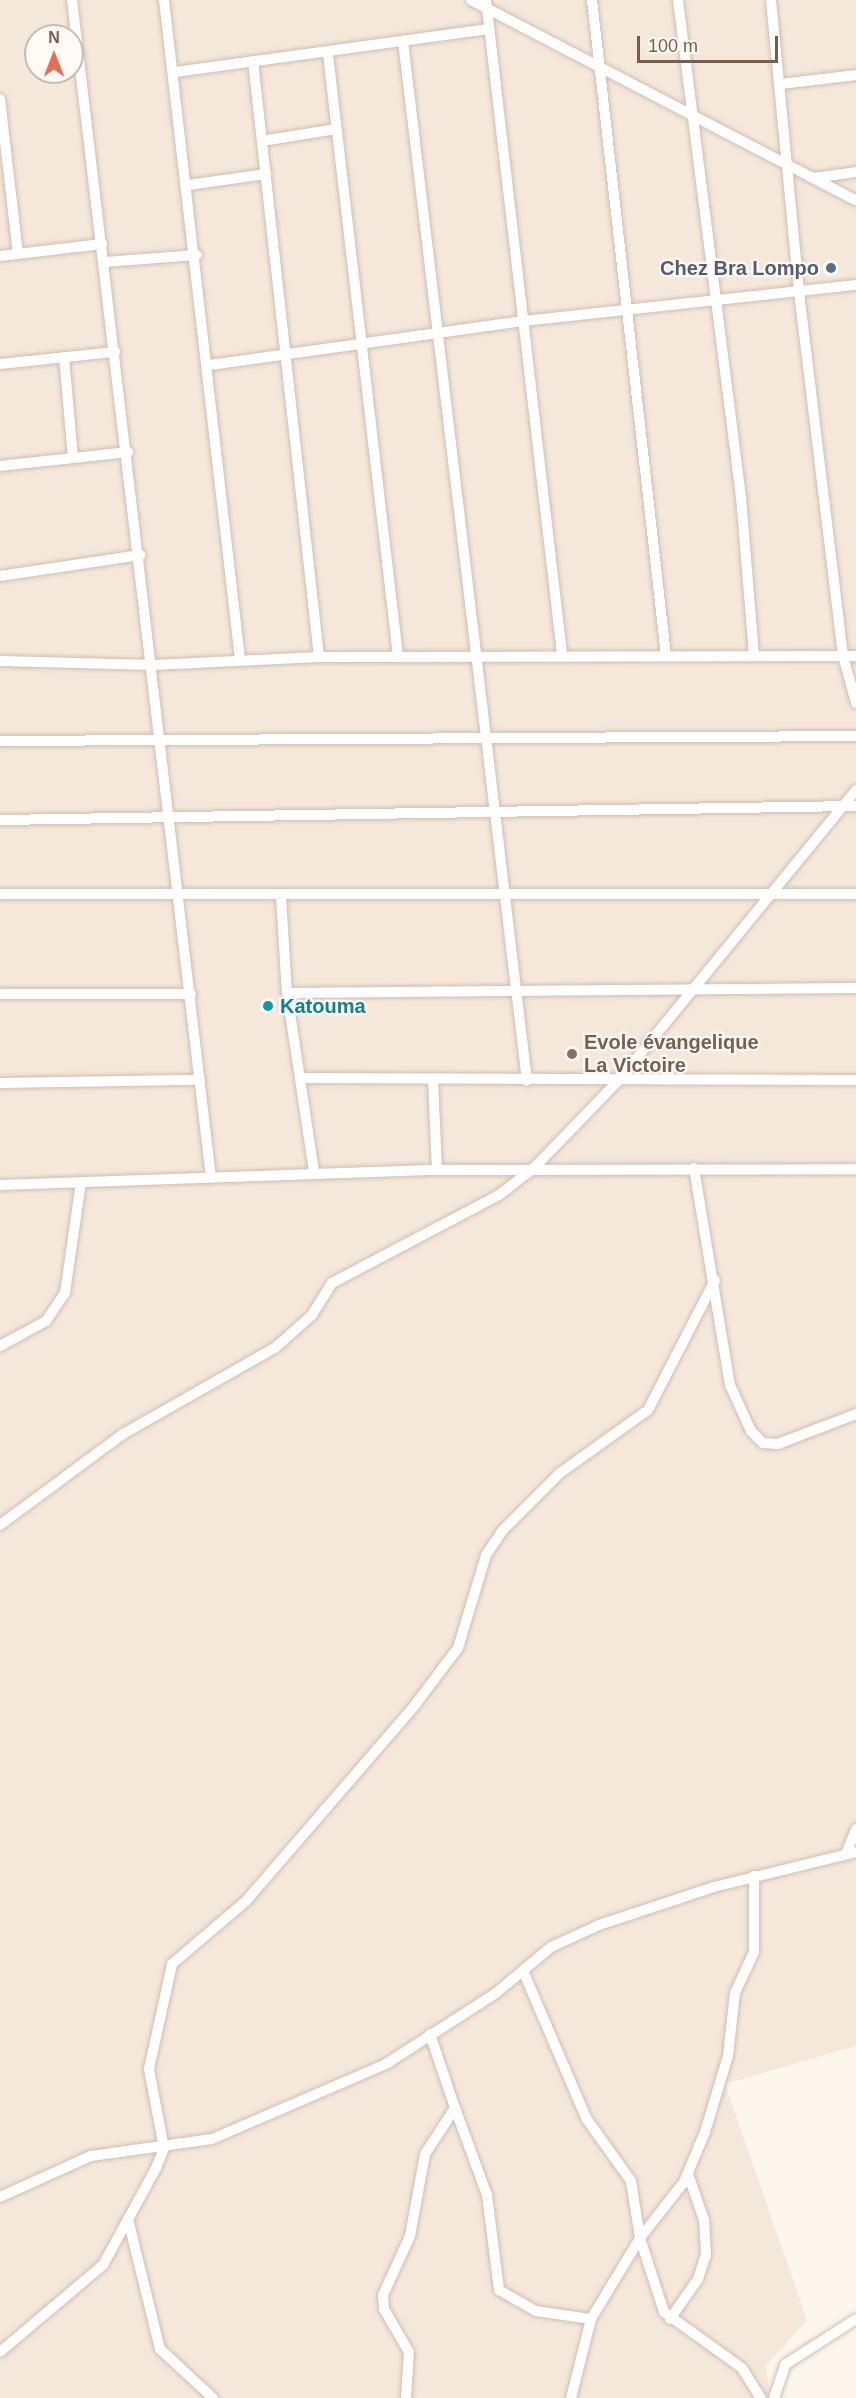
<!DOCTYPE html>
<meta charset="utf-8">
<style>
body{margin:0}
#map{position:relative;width:856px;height:2398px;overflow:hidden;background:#fdf6ec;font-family:Helvetica,sans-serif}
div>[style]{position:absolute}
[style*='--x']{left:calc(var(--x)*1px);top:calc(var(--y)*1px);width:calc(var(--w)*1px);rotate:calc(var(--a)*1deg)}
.residential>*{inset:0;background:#f5e8da}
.roads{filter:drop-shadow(0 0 2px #d1beb0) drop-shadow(0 0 2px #d1beb0)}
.street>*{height:10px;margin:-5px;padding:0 5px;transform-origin:5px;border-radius:5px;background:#fff}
.dots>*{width:16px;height:16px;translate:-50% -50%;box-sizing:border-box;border:3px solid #fffaf3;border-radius:50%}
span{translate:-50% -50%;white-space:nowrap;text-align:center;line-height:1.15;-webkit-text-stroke:4.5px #fffaf3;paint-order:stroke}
.service-label{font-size:20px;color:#4e5e75;font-weight:700}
.right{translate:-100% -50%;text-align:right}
.culture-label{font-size:20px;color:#0d838f;font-weight:700}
.left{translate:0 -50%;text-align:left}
.education-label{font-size:20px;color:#785e54;font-weight:700}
.north{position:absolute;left:24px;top:24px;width:60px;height:60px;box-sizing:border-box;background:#fffaf3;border:2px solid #cabbb1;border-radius:50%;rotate:0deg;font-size:16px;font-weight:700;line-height:24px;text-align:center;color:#7a5c4d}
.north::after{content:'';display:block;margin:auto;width:21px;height:27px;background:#e76f51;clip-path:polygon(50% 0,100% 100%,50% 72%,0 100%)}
.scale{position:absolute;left:637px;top:36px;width:141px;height:27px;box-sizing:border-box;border:3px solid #7a5c4d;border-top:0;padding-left:8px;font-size:18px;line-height:21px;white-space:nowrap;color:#7a5c4d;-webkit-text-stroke:4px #fffaf3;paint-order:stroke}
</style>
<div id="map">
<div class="residential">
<div style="clip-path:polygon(evenodd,0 0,856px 0,856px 2046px,725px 2084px,807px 2320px,766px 2366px,770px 2398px,0 2398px,0 0,36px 36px,72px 36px,72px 72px,36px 72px,36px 36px)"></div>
</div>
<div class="roads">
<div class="street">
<div style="--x:72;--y:0;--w:1186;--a:83.27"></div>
<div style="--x:164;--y:0;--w:663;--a:83.42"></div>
<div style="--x:471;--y:0;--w:434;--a:27.5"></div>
<div style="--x:486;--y:0;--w:658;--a:83.37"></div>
<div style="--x:592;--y:0;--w:660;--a:83.56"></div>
<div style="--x:678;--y:0;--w:501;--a:82.78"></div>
<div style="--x:741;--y:497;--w:159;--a:85.3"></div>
<div style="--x:771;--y:0;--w:293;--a:84.5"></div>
<div style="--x:799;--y:292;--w:367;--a:83.1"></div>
<div style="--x:843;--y:656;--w:49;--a:74.5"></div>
<div style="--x:403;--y:41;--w:1047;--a:83.2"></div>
<div style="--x:328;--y:54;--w:606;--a:83.37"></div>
<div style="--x:253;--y:61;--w:600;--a:83.68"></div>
<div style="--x:175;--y:72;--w:317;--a:-7.8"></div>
<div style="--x:781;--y:84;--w:76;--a:-6.8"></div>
<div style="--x:0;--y:99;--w:156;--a:83.4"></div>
<div style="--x:262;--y:141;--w:75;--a:-9.2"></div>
<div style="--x:813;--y:178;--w:43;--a:-7.9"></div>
<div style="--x:188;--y:185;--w:79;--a:-8"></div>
<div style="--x:0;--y:256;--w:103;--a:-6.7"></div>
<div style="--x:105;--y:262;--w:92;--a:-4.4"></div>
<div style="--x:64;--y:357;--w:101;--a:84.9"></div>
<div style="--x:0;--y:364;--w:116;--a:-6"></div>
<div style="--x:210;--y:365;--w:317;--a:-8"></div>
<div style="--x:524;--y:321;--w:334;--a:-6.2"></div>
<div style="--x:0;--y:466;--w:129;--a:-6.2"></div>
<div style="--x:0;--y:576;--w:142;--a:-8.5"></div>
<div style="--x:0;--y:661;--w:154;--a:1.5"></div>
<div style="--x:154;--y:665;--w:165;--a:-2.8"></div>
<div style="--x:319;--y:657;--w:537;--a:-0.11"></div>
<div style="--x:0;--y:741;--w:856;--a:-0.33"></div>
<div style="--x:0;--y:820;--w:856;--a:-0.94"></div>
<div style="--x:0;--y:894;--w:856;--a:0"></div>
<div style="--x:281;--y:896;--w:97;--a:86.5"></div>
<div style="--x:287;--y:993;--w:181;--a:81.4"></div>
<div style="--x:287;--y:993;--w:569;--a:-0.5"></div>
<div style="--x:0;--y:994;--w:191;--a:0"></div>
<div style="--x:301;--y:1078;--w:555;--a:0.21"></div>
<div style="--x:433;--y:1079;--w:91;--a:87.5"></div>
<div style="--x:0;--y:1083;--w:200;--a:-0.9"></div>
<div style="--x:694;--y:1168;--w:220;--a:80.6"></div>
<div style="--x:730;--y:1385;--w:51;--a:65.5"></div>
<div style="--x:751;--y:1431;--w:17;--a:45"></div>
<div style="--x:763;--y:1443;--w:15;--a:4"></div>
<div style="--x:778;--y:1444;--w:84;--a:-21"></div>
<div style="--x:0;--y:1185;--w:437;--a:-2"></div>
<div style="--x:437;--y:1170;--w:419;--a:-0.1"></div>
<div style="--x:0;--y:1346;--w:52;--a:-28.5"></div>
<div style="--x:46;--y:1321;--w:34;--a:-56"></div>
<div style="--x:65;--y:1293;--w:112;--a:-81.8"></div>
<div style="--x:0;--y:1525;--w:153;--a:-36.5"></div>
<div style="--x:123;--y:1434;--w:176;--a:-29.6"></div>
<div style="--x:276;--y:1347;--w:48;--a:-41.6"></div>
<div style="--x:312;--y:1315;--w:38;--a:-58"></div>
<div style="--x:332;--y:1283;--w:189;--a:-27.8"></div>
<div style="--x:499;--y:1195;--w:44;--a:-37.6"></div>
<div style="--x:534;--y:1168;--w:121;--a:-46"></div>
<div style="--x:618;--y:1081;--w:376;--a:-50.7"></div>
<div style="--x:846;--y:1854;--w:27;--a:-68"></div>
<div style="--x:524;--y:1973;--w:158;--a:66.8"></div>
<div style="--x:586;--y:2118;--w:77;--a:54.5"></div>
<div style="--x:631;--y:2181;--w:58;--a:81"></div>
<div style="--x:640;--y:2238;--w:78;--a:72"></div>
<div style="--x:664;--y:2312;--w:96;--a:35.7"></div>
<div style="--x:742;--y:2368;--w:36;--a:58"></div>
<div style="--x:455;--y:2108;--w:93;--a:69.8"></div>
<div style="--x:487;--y:2195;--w:96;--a:82.8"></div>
<div style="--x:499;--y:2290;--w:43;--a:29.6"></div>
<div style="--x:536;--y:2311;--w:56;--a:8.3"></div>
<div style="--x:0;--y:2197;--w:100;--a:-24.3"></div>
<div style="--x:91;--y:2156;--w:122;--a:-8"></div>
<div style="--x:212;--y:2139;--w:189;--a:-23.3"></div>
<div style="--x:386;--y:2064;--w:131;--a:-32.8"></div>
<div style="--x:496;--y:1993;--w:72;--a:-39.9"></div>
<div style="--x:551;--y:1947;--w:53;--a:-24.6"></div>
<div style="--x:599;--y:1925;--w:121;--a:-18.3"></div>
<div style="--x:714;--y:1887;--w:146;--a:-13.8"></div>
<div style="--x:128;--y:2219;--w:134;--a:76.2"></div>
<div style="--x:160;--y:2349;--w:72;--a:42.8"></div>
<div style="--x:670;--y:2319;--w:49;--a:-55"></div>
<div style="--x:698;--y:2279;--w:25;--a:-72"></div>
<div style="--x:706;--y:2255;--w:35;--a:-93"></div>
<div style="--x:704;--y:2220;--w:49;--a:-109.2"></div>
<div style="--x:0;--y:2352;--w:135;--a:-40.2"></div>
<div style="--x:103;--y:2265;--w:111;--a:-61.3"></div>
<div style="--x:156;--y:2168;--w:22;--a:-68"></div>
<div style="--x:164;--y:2148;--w:80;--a:-100.8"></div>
<div style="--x:149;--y:2069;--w:107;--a:-77.6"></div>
<div style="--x:172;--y:1964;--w:97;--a:-40.4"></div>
<div style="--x:246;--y:1901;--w:259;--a:-49.2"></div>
<div style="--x:415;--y:1705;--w:71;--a:-53"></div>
<div style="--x:458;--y:1648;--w:97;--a:-73.2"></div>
<div style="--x:486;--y:1555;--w:29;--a:-56"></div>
<div style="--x:502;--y:1531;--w:82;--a:-45"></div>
<div style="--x:560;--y:1473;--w:108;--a:-35.6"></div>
<div style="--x:648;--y:1410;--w:146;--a:-62.7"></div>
<div style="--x:406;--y:2398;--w:46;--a:-86.3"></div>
<div style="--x:409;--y:2352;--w:50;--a:-120.2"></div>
<div style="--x:384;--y:2309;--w:14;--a:-94"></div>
<div style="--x:383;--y:2295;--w:65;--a:-65.4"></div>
<div style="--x:410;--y:2236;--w:83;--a:-79.6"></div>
<div style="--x:425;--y:2154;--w:55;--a:-56.9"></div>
<div style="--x:455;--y:2108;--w:78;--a:-108.7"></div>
<div style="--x:571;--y:2398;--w:81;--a:-75.8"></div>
<div style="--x:591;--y:2319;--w:95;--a:-58.8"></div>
<div style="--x:640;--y:2238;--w:71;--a:-51.8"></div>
<div style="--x:684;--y:2182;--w:54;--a:-67.2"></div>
<div style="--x:705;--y:2132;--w:79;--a:-73.2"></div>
<div style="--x:728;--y:2056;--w:63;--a:-83.7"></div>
<div style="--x:735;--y:1993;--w:45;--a:-65.1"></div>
<div style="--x:754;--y:1952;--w:76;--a:-90"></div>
<div style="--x:774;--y:2398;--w:36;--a:-71"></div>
<div style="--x:786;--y:2364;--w:83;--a:-32.7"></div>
</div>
</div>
<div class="dots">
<div style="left:831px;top:268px;background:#5c6f8a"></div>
<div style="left:268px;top:1006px;background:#0f9aa8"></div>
<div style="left:572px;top:1054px;background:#8d6e63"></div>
</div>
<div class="service-label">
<span class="right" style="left:819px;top:268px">Chez Bra Lompo</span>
</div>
<div class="culture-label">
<span class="left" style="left:280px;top:1006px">Katouma</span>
</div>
<div class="education-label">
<span class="left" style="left:584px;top:1054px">Evole évangelique<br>La Victoire</span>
</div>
<div class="north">N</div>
<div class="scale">100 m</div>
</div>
